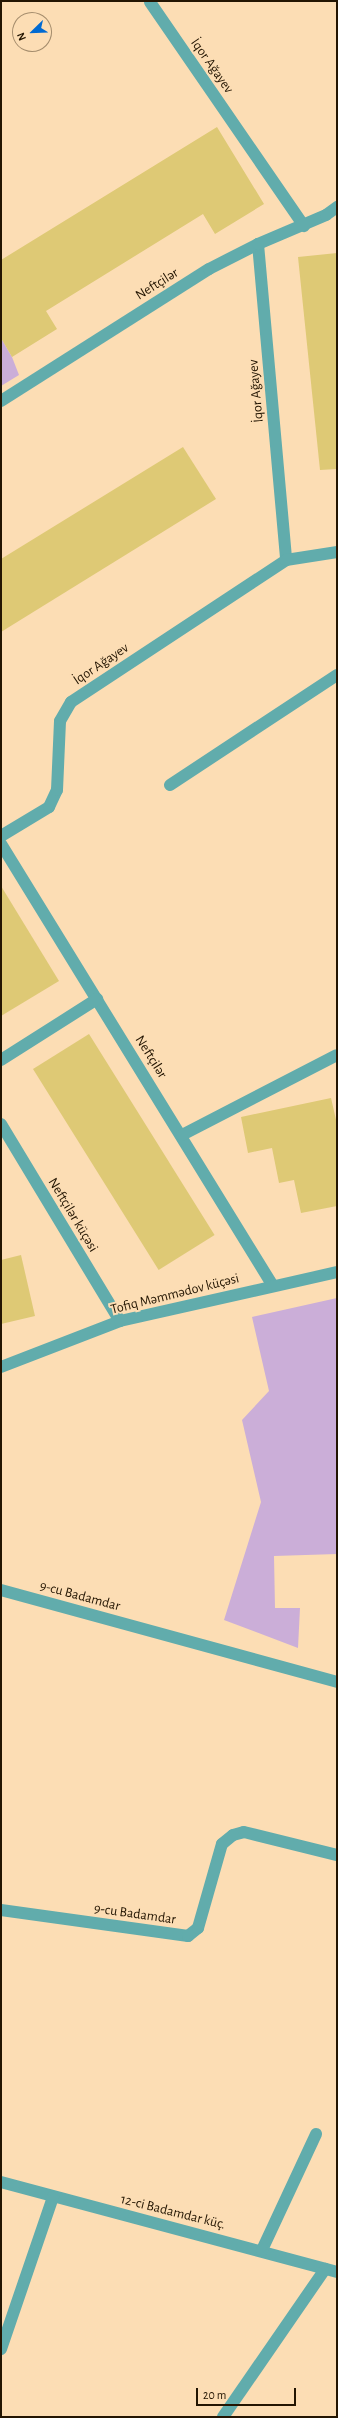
<!DOCTYPE html>
<meta charset="utf-8">
<style>
body{margin:0}
#map{position:relative;width:338px;height:2418px;overflow:hidden;background:#fcddb4;font-family:"Alegreya Sans",sans-serif}
div>[style]{position:absolute}
[style*='--x']{left:calc(var(--x)*1px);top:calc(var(--y)*1px);width:calc(var(--w)*1px);rotate:calc(var(--a)*1deg)}
.green>*{inset:0;background:#cbaed8}
.building>*{inset:0;background:#dec975;transform-origin:0 0}
.minor>*{height:12px;margin:-6px;padding:0 6px;transform-origin:6px;border-radius:6px;background:#61acac}
span{translate:-50% -50%;white-space:nowrap;text-align:center;line-height:1.15;-webkit-text-stroke:4px #fcddb4;paint-order:stroke}
.street-label{font-size:14px;color:#231502}
.frame{position:absolute;inset:0;border:2px solid #231502;pointer-events:none}
.north{position:absolute;left:12px;top:12px;width:40px;height:40px;box-sizing:border-box;background:#fcddb4;border:1px solid #a58d6d;border-radius:50%;rotate:247deg;font-size:11px;font-weight:700;line-height:16px;text-align:center;color:#231502}
.north::after{content:'';display:block;margin:auto;width:14px;height:18px;background:#006ad2;clip-path:polygon(50% 0,100% 100%,50% 72%,0 100%)}
.scale{position:absolute;left:196px;top:2388px;width:100px;height:18px;box-sizing:border-box;border:2px solid #231502;border-top:0;padding-left:5px;font-size:12px;line-height:14px;white-space:nowrap;color:#231502;-webkit-text-stroke:3px #fcddb4;paint-order:stroke}
</style>
<div id="map">
<div class="green">
<div style="clip-path:polygon(1px 338px,12px 357px,19px 375px,1px 386px)"></div>
<div style="clip-path:polygon(337px 1298px,337px 1554px,274px 1556px,275px 1608px,300px 1608px,298px 1648px,224px 1620px,261px 1502px,242px 1420px,269px 1391px,252px 1317px)"></div>
</div>
<div class="building">
<div style="clip-path:polygon(217px 127px,264px 204px,215px 234px,203px 214px,46px 311px,57px 329px,12px 357px,1px 338px,1px 260px)"></div>
<div style="clip-path:polygon(337px 253px,337px 469px,320px 470px,298px 257px)"></div>
<div style="clip-path:polygon(183px 447px,216px 499px,1px 632px,1px 559px)"></div>
<div style="clip-path:polygon(1px 886px,59px 981px,1px 1016px)"></div>
<div style="left:89px;top:1034px;width:237px;height:66px;rotate:58deg"></div>
<div style="clip-path:polygon(331px 1098px,337px 1124px,337px 1206px,301px 1213px,294px 1180px,279px 1183px,272px 1148px,248px 1153px,241px 1117px)"></div>
<div style="clip-path:polygon(21px 1255px,35px 1316px,1px 1324px,1px 1260px)"></div>
</div>
<div class="minor">
<div style="--x:150;--y:2;--w:272;--a:55.5"></div>
<div style="--x:258;--y:244;--w:317;--a:84.9"></div>
<div style="--x:1;--y:401;--w:246;--a:-32.4"></div>
<div style="--x:209;--y:269;--w:55;--a:-27"></div>
<div style="--x:258;--y:244;--w:74;--a:-23.1"></div>
<div style="--x:326;--y:215;--w:14;--a:-36"></div>
<div style="--x:170;--y:785;--w:200;--a:-33.4"></div>
<div style="--x:1;--y:836;--w:56;--a:-31.1"></div>
<div style="--x:49;--y:807;--w:19;--a:-65"></div>
<div style="--x:57;--y:790;--w:69;--a:-87.5"></div>
<div style="--x:60;--y:721;--w:22;--a:-60"></div>
<div style="--x:71;--y:702;--w:258;--a:-33.4"></div>
<div style="--x:286;--y:560;--w:52;--a:-8.9"></div>
<div style="--x:1;--y:844;--w:519;--a:58.39"></div>
<div style="--x:1;--y:1060;--w:114;--a:-32.4"></div>
<div style="--x:1;--y:1124;--w:230;--a:58.9"></div>
<div style="--x:182;--y:1135;--w:174;--a:-27.3"></div>
<div style="--x:1;--y:1367;--w:128;--a:-21.1"></div>
<div style="--x:120;--y:1321;--w:222;--a:-12.7"></div>
<div style="--x:1;--y:1590;--w:348;--a:15.3"></div>
<div style="--x:1;--y:1910;--w:189;--a:7.9"></div>
<div style="--x:188;--y:1936;--w:13;--a:-39"></div>
<div style="--x:198;--y:1928;--w:87;--a:-74.1"></div>
<div style="--x:222;--y:1844;--w:14;--a:-39"></div>
<div style="--x:233;--y:1835;--w:11;--a:-15"></div>
<div style="--x:244;--y:1832;--w:96;--a:13.9"></div>
<div style="--x:1;--y:2182;--w:348;--a:15"></div>
<div style="--x:262;--y:2250;--w:128;--a:-65"></div>
<div style="--x:1;--y:2349;--w:161;--a:-71.1"></div>
<div style="--x:223;--y:2417;--w:180;--a:-55.4"></div>
</div>
<div class="street-label">
<span style="left:212px;top:66px;rotate:55deg">İqor Ağayev</span>
<span style="left:157px;top:284px;rotate:-32deg">Neftçilər</span>
<span style="left:256px;top:391px;rotate:-95deg">İqor Ağayev</span>
<span style="left:101px;top:664px;rotate:-34deg">İqor Ağayev</span>
<span style="left:151px;top:1057px;rotate:58deg">Neftçilər</span>
<span style="left:73px;top:1215px;rotate:59deg">Neftçilər küçəsi</span>
<span style="left:175px;top:1294px;rotate:-14deg">Tofiq Məmmədov küçəsi</span>
<span style="left:80px;top:1596px;rotate:15deg">9-cu Badamdar</span>
<span style="left:135px;top:1914px;rotate:8deg">9-cu Badamdar</span>
<span style="left:173px;top:2212px;rotate:14deg">12-ci Badamdar küç.</span>
</div>
<div class="frame"></div>
<div class="north">N</div>
<div class="scale">20 m</div>
</div>
